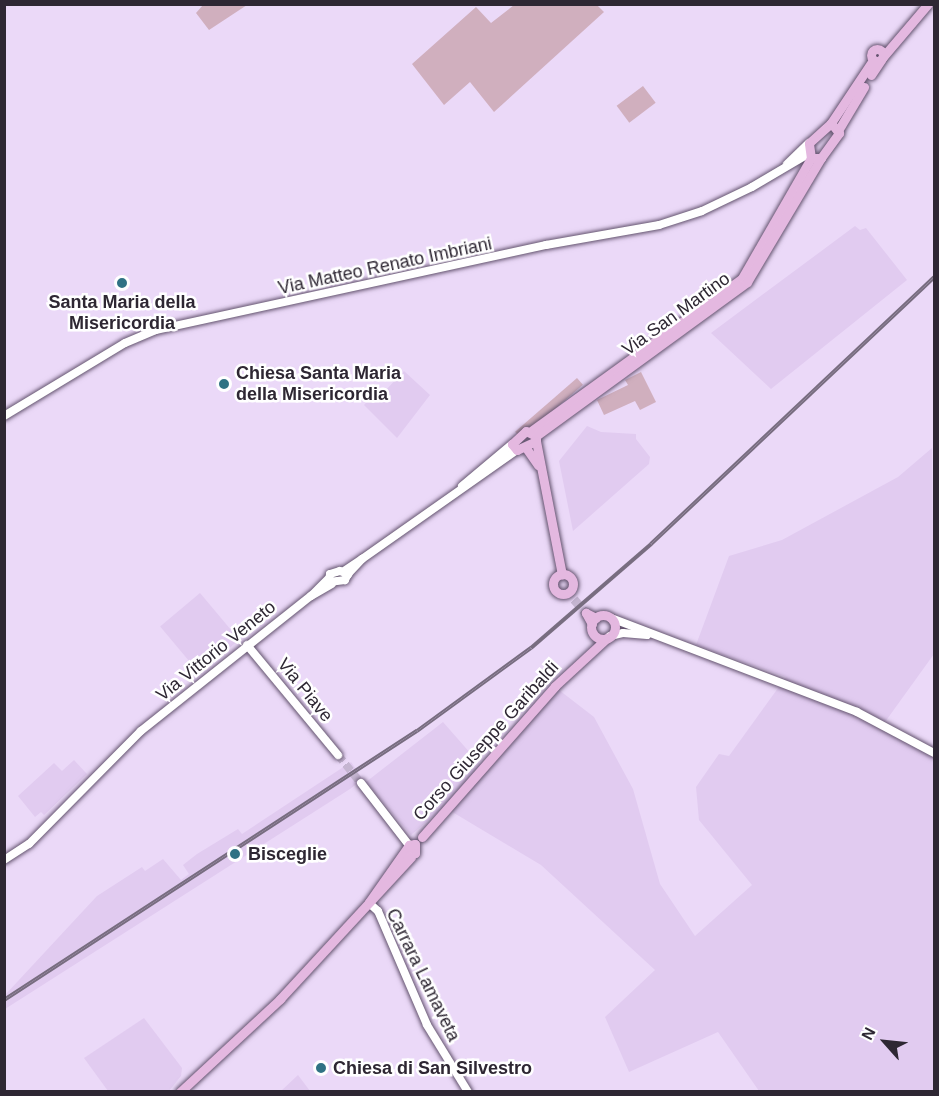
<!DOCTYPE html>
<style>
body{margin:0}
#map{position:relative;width:939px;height:1096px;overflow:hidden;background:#ebd9f8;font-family:Arial,sans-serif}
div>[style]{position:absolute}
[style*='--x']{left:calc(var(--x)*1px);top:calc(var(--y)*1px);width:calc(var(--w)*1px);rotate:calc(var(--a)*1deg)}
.built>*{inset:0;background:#e1cbf0;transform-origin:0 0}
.green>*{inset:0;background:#d0afbe;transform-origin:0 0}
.minor-tunnel>*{height:8px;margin-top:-4px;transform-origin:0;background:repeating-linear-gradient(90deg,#c5b5d1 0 8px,transparent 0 12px)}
.major-tunnel>*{height:9px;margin-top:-4.5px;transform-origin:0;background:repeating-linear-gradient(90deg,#c5b5d1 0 9px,transparent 0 13.5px)}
.roads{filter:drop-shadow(0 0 2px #63536e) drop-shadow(0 0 2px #63536e)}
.minor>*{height:8px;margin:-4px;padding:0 4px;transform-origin:4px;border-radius:4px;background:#fff}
.major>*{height:9px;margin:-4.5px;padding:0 4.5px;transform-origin:4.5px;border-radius:4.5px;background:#e4b8e0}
.major>.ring{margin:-4.5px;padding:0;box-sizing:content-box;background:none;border:9px solid #e4b8e0;border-radius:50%}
.rail>*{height:4px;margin-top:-2px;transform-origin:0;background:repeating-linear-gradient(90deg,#fff 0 4.5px,#786d80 0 9px);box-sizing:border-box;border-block:2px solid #786d80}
.dots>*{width:16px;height:16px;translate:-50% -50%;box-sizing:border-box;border:3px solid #fff;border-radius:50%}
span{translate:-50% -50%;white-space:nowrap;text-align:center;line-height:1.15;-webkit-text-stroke:5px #fff;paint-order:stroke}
.street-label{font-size:18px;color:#2e2733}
.poi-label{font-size:18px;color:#2e2733;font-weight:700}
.left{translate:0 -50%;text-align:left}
.frame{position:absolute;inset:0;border:6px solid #2e2733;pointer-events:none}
.north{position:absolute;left:855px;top:1012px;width:60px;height:60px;-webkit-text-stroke:4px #fff;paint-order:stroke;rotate:297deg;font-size:16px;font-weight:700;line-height:24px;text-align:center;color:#2e2733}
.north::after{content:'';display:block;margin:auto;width:21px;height:27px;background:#2e2733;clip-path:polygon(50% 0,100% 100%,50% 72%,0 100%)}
</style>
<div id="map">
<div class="built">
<div style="clip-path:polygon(855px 226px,860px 230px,866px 228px,907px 280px,771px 389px,711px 333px)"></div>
<div style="clip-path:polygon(404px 371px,430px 395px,397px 438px,364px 405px,378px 389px,383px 393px)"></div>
<div style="clip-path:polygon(587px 426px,601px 432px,636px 434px,636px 439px,650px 457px,649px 464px,573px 531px,559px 461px)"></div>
<div style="clip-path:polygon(932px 448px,934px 654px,885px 722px,934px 748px,934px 1091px,759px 1091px,718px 1032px,629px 1072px,605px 1017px,655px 970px,541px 865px,444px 807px,411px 835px,366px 782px,443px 722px,486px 771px,559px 690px,594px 717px,633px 789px,660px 884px,695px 936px,752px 885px,699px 820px,696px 787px,719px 754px,729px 756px,786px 677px,696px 645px,729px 556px,782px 540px,898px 477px)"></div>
<div style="left:200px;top:593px;width:61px;height:52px;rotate:50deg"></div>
<div style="clip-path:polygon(74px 760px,87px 774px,44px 815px,41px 812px,35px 817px,18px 796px,54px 763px,62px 771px)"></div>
<div style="clip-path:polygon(351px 762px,363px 779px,350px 789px,5px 1009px,5px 995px,97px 896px,142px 867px,145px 871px,163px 859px,181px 880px,189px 874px,183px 865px,197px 854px,238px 829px,242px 834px)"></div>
<div style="clip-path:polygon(144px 1018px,182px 1068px,181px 1076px,169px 1091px,108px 1091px,84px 1058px)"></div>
<div style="clip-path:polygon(298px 1075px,310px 1091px,281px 1091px)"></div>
</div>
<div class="green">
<div style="clip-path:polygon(203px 5px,203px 4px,247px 5px,209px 30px,196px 13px)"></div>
<div style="clip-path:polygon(514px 5px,597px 5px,604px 12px,494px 112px,470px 82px,444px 105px,412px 64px,476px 7px,491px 23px)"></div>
<div style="left:643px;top:86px;width:21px;height:33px;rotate:53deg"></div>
<div style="clip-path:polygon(641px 372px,656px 402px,640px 410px,635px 401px,604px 415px,597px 400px,628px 385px,625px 380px)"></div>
<div style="left:577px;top:378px;width:9px;height:82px;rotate:49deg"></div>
</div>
<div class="minor-tunnel">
<div style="--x:338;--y:755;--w:36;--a:51"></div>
</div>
<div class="major-tunnel">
<div style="--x:574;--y:599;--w:18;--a:49"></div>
</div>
<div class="roads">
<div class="minor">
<div style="--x:787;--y:164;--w:30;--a:-44"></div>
<div style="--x:4;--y:416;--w:141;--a:-31.1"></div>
<div style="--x:125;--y:343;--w:34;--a:-23"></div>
<div style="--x:156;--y:330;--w:399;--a:-12.3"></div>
<div style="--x:546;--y:245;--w:115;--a:-10"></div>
<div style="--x:659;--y:225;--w:45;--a:-18"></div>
<div style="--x:702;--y:211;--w:55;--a:-25.6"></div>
<div style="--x:752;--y:187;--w:65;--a:-30.5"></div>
<div style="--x:462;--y:486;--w:65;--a:-40"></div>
<div style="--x:362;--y:559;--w:189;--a:-35.1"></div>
<div style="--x:340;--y:571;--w:9;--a:21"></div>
<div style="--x:348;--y:574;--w:7;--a:117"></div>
<div style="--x:345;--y:580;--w:16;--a:173"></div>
<div style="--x:329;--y:582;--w:8;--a:-83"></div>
<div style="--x:330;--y:574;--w:10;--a:-17"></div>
<div style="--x:344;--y:571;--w:22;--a:-34"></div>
<div style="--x:362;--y:559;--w:21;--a:133"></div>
<div style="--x:328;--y:579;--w:24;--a:135"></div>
<div style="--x:311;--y:596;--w:24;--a:-30"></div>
<div style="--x:611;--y:618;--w:263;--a:20.9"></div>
<div style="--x:857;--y:712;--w:87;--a:28"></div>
<div style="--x:610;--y:636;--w:13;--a:-13"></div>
<div style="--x:623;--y:633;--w:24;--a:5"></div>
<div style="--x:247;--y:645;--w:143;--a:50.4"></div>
<div style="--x:361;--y:783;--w:78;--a:52.3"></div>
<div style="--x:4;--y:860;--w:30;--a:-33"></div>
<div style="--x:29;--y:844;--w:159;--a:-45.3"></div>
<div style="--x:141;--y:731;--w:217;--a:-38.5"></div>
<div style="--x:369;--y:903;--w:12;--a:42"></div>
<div style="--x:378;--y:911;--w:124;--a:66.7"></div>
<div style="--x:427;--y:1025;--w:79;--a:58.5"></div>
</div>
<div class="major">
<div class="ring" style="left:871px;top:49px;width:3px;height:3px"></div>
<div style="--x:882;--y:58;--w:71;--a:-49.6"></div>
<div style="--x:871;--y:75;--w:18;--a:-56"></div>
<div style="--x:831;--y:123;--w:13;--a:51"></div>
<div style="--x:839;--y:133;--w:31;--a:126"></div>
<div style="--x:821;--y:158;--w:10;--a:180"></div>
<div style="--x:811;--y:158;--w:15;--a:-98"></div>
<div style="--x:809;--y:143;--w:30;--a:-42"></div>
<div style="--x:831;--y:123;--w:76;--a:-56.3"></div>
<div style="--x:839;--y:129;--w:49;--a:-59.2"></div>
<div style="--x:526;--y:431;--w:11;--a:27"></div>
<div style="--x:536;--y:436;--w:5;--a:90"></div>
<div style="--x:536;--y:441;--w:21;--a:155"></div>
<div style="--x:517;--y:450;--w:8;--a:-130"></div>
<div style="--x:512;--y:444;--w:19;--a:-43"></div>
<div style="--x:531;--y:431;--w:261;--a:-35.9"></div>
<div style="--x:742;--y:278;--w:138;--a:-60.1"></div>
<div style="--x:536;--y:436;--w:261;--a:-36.1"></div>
<div style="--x:747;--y:282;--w:144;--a:-59.2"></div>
<div style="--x:536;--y:441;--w:136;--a:79"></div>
<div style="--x:526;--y:448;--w:21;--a:55"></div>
<div class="ring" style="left:553px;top:574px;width:11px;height:11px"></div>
<div class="ring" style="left:591px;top:615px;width:15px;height:15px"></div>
<div style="--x:592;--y:624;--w:13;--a:-119"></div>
<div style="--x:586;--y:613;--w:11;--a:27"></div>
<div style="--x:422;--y:837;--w:201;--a:-48.6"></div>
<div style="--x:555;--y:686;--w:71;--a:-42.7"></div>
<div style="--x:369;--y:902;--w:70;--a:-54.9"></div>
<div style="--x:409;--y:845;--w:6;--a:-9"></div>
<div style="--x:415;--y:844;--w:9;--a:90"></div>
<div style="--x:415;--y:853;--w:8;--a:157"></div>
<div style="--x:180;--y:1092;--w:137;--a:-42.9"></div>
<div style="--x:280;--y:999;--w:193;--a:-47.3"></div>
</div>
</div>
<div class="rail">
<div style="--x:4;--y:1000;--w:493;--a:-33.1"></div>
<div style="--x:417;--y:731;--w:141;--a:-36.1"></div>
<div style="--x:531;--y:648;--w:159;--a:-40.9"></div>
<div style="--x:651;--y:544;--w:389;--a:-43.3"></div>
</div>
<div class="dots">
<div style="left:122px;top:283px;background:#307284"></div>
<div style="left:224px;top:384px;background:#307284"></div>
<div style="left:235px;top:854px;background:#307284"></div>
<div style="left:321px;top:1068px;background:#307284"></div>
</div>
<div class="street-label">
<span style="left:385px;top:266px;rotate:-12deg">Via Matteo Renato Imbriani</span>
<span style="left:676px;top:314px;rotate:-36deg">Via San Martino</span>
<span style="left:216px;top:651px;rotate:-39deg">Via Vittorio Veneto</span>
<span style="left:305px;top:690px;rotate:51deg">Via Piave</span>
<span style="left:486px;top:741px;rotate:-48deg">Corso Giuseppe Garibaldi</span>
<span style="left:423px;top:975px;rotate:64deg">Carrara Lamaveta</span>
</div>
<div class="poi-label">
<span style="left:122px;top:313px">Santa Maria della<br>Misericordia</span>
<span class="left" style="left:236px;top:384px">Chiesa Santa Maria<br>della Misericordia</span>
<span class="left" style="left:248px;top:854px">Bisceglie</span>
<span class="left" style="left:333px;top:1068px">Chiesa di San Silvestro</span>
</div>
<div class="frame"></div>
<div class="north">N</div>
</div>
